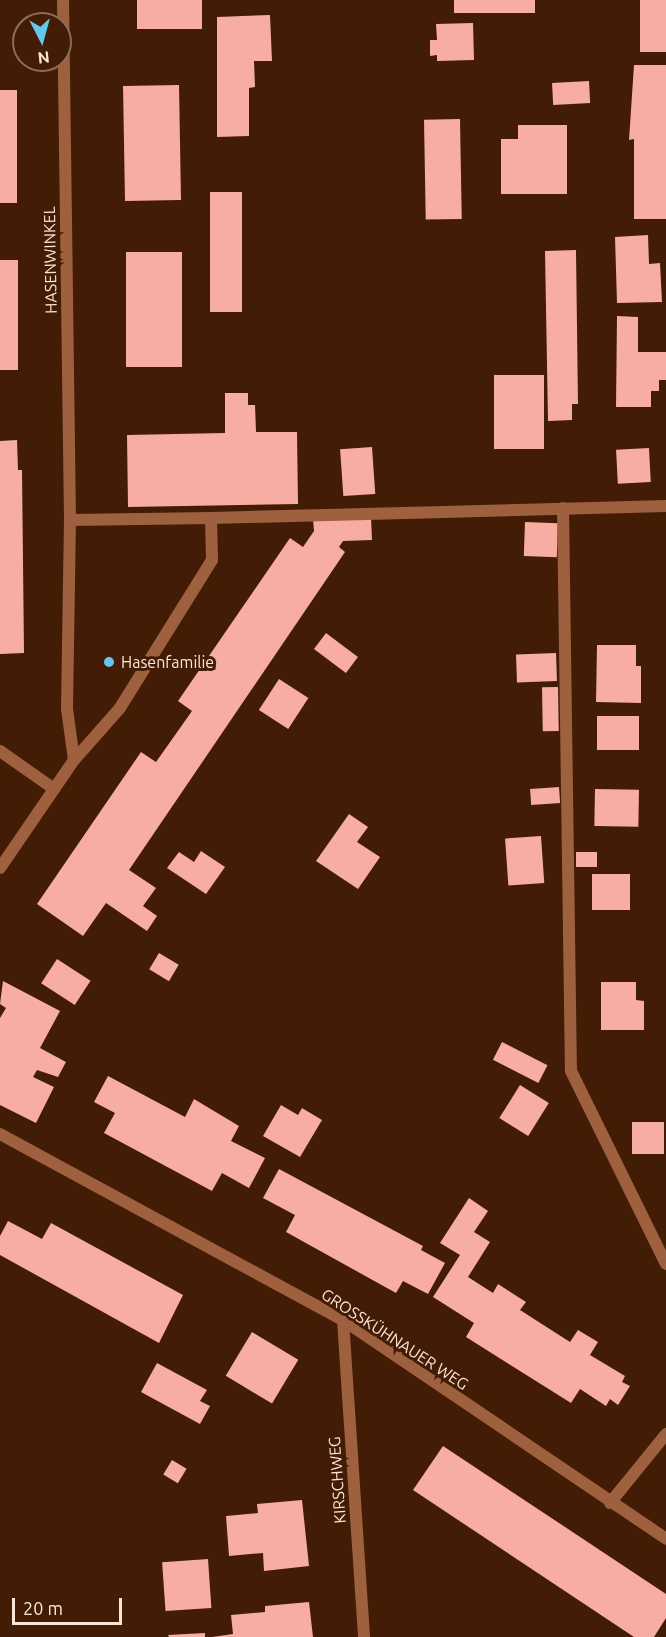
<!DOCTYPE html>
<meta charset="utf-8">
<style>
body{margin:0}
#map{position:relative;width:666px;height:1637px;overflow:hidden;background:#421c05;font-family:Ubuntu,sans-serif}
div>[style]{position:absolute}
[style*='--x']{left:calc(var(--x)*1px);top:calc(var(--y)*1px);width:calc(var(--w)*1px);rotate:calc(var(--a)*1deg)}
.building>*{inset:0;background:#f8ada2;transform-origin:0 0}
.service>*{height:12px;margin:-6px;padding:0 6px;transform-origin:6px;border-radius:6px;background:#9e603f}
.minor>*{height:12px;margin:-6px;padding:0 6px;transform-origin:6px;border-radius:6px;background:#9e603f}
.dots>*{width:16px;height:16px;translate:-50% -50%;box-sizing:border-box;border:3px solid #421c05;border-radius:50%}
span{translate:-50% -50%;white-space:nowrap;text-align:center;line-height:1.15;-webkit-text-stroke:6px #421c05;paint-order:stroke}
.street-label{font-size:16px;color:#fee4d6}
.poi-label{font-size:16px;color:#fee4d6}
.left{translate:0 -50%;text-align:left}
.north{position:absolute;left:12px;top:12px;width:60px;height:60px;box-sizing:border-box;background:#421c05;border:2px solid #8d6c59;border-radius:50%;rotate:174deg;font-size:16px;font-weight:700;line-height:24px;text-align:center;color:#fee4d6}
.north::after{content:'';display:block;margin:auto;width:21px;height:27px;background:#64c5ee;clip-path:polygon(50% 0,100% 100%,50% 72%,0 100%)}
.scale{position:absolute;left:12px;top:1598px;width:110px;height:27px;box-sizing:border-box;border:3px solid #fee4d6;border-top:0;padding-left:8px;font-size:18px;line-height:21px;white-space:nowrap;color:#fee4d6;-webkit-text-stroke:4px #421c05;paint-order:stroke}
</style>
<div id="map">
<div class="building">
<div style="left:137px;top:0;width:65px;height:29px"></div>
<div style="left:454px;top:0;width:81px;height:13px"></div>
<div style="left:640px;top:0;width:26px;height:52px"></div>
<div style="clip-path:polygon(270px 15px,272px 61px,254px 61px,255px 87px,249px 88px,249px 136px,217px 137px,217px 17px)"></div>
<div style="clip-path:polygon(473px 23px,474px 60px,437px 61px,437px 55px,430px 56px,430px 40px,437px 40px,436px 24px)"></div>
<div style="clip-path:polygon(634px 65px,666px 65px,666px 219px,634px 219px,634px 139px,629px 140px)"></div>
<div style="left:589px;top:81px;width:22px;height:37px;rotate:87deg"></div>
<div style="left:179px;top:85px;width:115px;height:56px;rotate:89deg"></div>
<div style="left:0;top:90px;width:17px;height:113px"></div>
<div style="left:460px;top:119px;width:100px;height:36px;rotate:89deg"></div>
<div style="clip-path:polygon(518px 125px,567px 125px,567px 194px,501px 194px,501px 139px,518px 139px)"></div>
<div style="left:210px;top:192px;width:32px;height:120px"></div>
<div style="clip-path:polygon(648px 235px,649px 264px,660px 263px,662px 302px,617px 303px,615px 237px)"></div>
<div style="clip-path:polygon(576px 250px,578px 404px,572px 404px,572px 420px,548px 421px,545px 251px)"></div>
<div style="left:182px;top:252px;width:115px;height:56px;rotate:90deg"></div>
<div style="left:0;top:260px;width:18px;height:110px"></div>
<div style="clip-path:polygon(617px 316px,638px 317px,638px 352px,666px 352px,666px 380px,659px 380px,659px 391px,651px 391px,651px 407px,616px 407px)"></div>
<div style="left:494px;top:375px;width:50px;height:74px"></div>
<div style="clip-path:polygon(225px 393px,248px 393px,248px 405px,255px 405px,256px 432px,297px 432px,298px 504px,128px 507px,127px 435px,225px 433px)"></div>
<div style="clip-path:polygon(17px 440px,18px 470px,22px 470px,24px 653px,0 654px,0 441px)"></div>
<div style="left:372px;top:447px;width:47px;height:32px;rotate:86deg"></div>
<div style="left:649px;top:448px;width:34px;height:33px;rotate:87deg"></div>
<div style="clip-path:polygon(371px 517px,372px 540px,343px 541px,339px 547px,345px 552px,129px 870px,156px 888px,143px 906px,157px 916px,147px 931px,106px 903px,83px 936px,37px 904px,141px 752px,156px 762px,192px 711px,178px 701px,290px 538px,303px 547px,314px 531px,313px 519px)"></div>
<div style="left:525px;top:522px;width:33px;height:34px;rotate:2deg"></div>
<div style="left:326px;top:633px;width:40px;height:20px;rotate:37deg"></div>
<div style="clip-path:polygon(597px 645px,636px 645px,636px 666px,641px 666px,641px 703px,596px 702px)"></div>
<div style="left:556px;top:653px;width:28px;height:40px;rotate:88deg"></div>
<div style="left:279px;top:679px;width:35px;height:37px;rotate:33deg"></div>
<div style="left:558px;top:687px;width:44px;height:16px;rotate:89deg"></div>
<div style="left:639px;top:716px;width:34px;height:42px;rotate:90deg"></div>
<div style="left:559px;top:787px;width:16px;height:29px;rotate:86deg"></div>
<div style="left:595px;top:789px;width:44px;height:37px;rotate:1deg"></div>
<div style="clip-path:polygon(349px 814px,368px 827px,357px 842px,380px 857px,358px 889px,316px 861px)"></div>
<div style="left:541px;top:836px;width:47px;height:36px;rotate:86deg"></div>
<div style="clip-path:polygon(201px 851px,225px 867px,206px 894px,167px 868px,179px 852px,194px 862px)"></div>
<div style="left:576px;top:852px;width:21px;height:15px"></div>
<div style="left:630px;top:874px;width:36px;height:38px;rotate:90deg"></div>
<div style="left:159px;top:953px;width:23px;height:19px;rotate:31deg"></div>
<div style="left:57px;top:959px;width:40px;height:29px;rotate:33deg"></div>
<div style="clip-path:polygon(3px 981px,60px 1011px,40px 1048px,66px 1062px,58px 1077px,37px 1070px,33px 1077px,54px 1087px,36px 1123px,0 1105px,0 1018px,6px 1008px,0 1004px)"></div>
<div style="clip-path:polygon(601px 982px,636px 982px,636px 1000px,644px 1001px,644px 1030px,601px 1030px)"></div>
<div style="left:502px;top:1042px;width:51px;height:20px;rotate:27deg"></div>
<div style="clip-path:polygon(108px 1076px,185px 1117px,194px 1099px,239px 1126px,231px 1141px,265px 1158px,249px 1188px,222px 1173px,212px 1191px,104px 1133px,115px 1113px,94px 1102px)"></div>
<div style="left:520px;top:1085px;width:34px;height:39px;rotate:32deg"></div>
<div style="clip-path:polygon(281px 1105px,298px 1115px,302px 1108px,322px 1120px,300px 1157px,263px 1136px)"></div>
<div style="left:664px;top:1122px;width:32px;height:32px;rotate:90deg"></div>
<div style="clip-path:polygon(279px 1169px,423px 1246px,421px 1250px,445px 1263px,428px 1294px,403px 1281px,396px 1293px,286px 1232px,295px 1215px,263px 1198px)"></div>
<div style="clip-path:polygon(469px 1198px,488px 1211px,474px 1232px,490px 1242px,468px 1277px,493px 1293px,498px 1284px,526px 1302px,520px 1310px,570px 1342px,578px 1330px,598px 1342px,590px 1355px,625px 1376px,622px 1382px,630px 1386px,618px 1405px,610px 1399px,606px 1406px,580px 1389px,571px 1403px,466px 1337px,474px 1323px,433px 1297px,460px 1255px,440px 1243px)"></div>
<div style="clip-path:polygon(8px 1221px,42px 1239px,51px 1223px,183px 1295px,159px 1343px,0 1255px,0 1236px)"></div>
<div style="left:252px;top:1332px;width:54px;height:51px;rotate:31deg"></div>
<div style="clip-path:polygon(157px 1363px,207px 1390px,200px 1401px,210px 1406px,200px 1424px,141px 1392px)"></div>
<div style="clip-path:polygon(443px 1446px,666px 1594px,666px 1618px,654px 1637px,634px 1637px,413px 1490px)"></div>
<div style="left:172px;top:1460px;width:17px;height:17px;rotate:31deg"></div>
<div style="clip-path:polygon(302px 1500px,309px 1566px,264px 1571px,263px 1553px,229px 1556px,226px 1516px,258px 1513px,257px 1504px)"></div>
<div style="left:208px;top:1559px;width:49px;height:46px;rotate:86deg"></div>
<div style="clip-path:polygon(309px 1602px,313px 1637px,212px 1637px,233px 1634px,231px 1615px,265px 1612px,265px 1606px)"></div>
<div style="clip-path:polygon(205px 1633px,205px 1637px,169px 1637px,168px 1635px)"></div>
</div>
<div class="service">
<div style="--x:563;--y:508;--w:563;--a:89.19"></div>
<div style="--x:571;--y:1071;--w:215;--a:63.8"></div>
<div style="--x:211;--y:518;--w:455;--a:-1.5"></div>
<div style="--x:0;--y:751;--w:66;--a:35.1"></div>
<div style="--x:610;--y:1503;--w:89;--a:-50.9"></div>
</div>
<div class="minor">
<div style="--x:70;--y:520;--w:141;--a:-0.8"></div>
<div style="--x:211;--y:518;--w:42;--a:88.6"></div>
<div style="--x:212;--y:560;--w:174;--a:121.9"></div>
<div style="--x:120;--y:708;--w:69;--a:131.5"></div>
<div style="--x:0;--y:868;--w:131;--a:-55.6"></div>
<div style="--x:74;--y:760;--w:51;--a:-97.8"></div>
<div style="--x:67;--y:709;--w:189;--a:-89.1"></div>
<div style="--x:70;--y:520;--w:520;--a:-90.77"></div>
<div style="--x:0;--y:1134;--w:390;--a:28.5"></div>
<div style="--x:343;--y:1320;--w:390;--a:34.1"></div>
<div style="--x:343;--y:1320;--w:318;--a:86.2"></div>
</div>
<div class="dots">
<div style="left:109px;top:662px;background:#64c5ee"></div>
</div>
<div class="street-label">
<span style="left:50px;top:260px;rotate:-91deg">HASENWINKEL</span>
<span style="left:395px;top:1339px;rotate:33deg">GROSSKÜHNAUER WEG</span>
<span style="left:337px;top:1480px;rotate:-94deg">KIRSCHWEG</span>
</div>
<div class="poi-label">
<span class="left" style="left:121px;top:662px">Hasenfamilie</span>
</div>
<div class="north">N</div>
<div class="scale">20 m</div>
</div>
